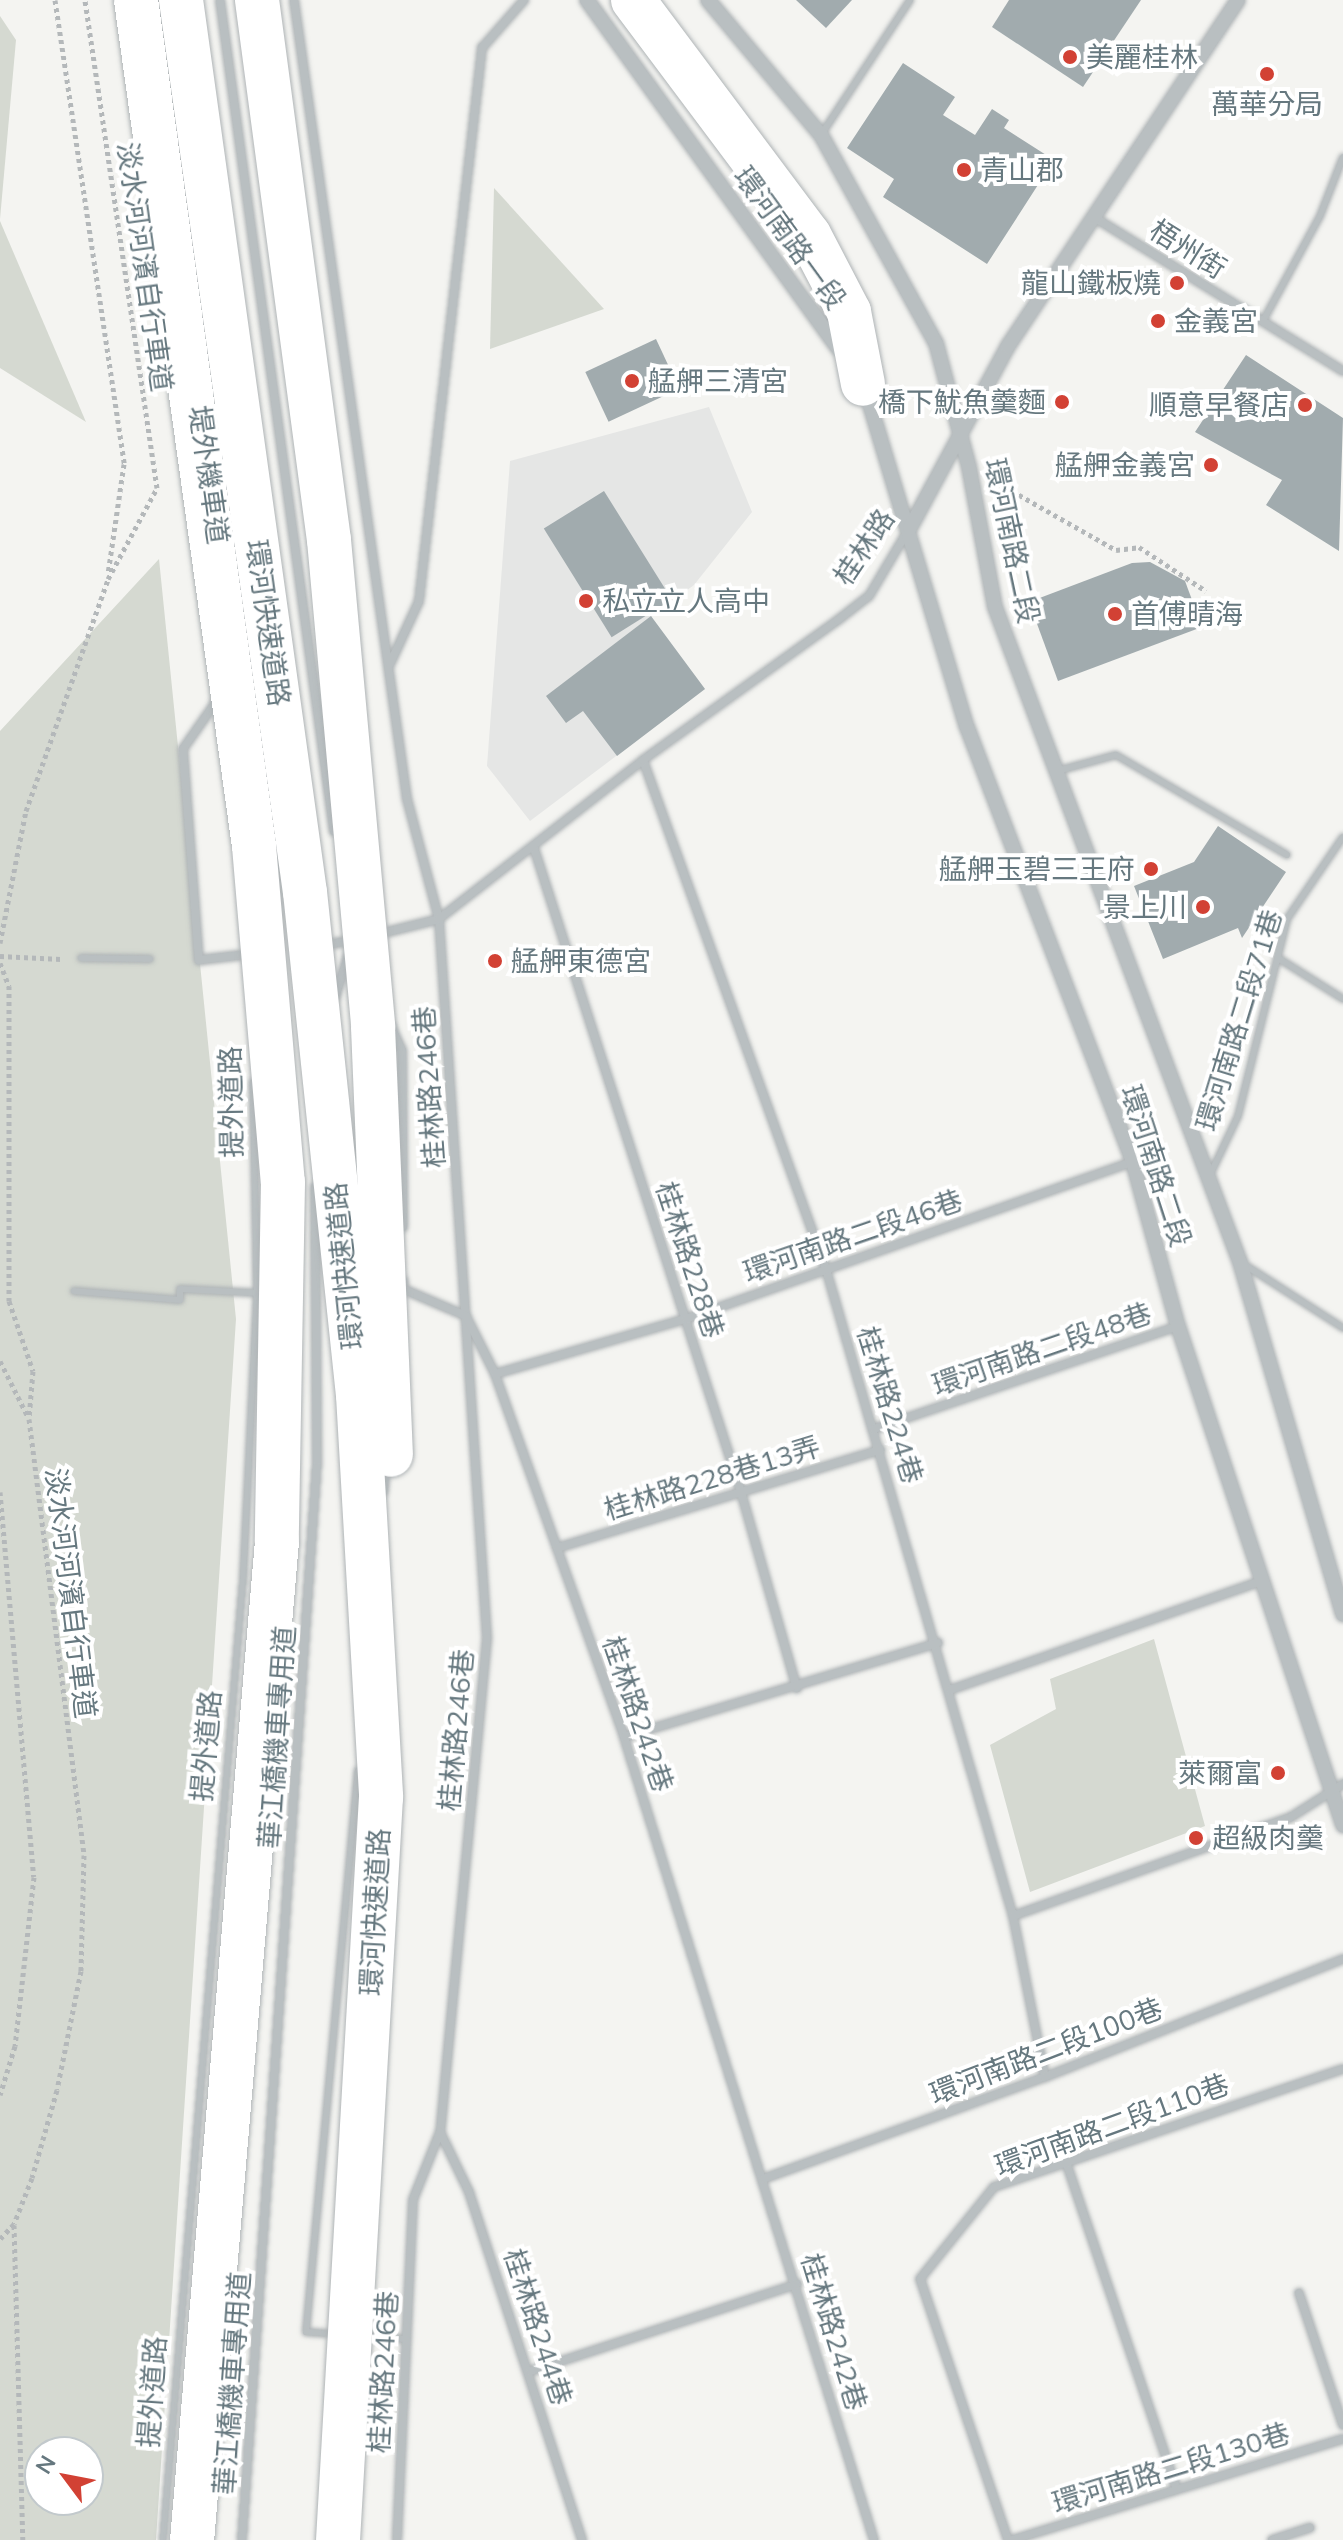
<!DOCTYPE html>
<meta charset="utf-8">
<style>
body{margin:0}
#map{position:relative;width:1343px;height:2540px;overflow:hidden;background:#f4f4f1;font-family:Mulish,"Noto Sans TC",sans-serif}
div>[style]{position:absolute}
[style*='--x']{left:calc(var(--x)*1px);top:calc(var(--y)*1px);width:calc(var(--w)*1px);rotate:calc(var(--a)*1deg)}
.built>*{inset:0;background:#e5e6e5}
.green>*{inset:0;background:#d5d9d1}
.building>*{inset:0;background:#a1abae;transform-origin:0 0}
.path>*{height:5px;margin-top:-2.5px;transform-origin:0;background:repeating-linear-gradient(90deg,#b4b8ba 0 4px,transparent 0 8px)}
.roads{filter:drop-shadow(0 0 2px #afb4b6) drop-shadow(0 0 2px #afb4b6)}
.service>*{height:6px;margin:-3px;padding:0 3px;transform-origin:3px;border-radius:3px;background:#b9bfc1}
.minor>*{height:8px;margin:-4px;padding:0 4px;transform-origin:4px;border-radius:4px;background:#b9bfc1}
.tertiary>*{height:14px;margin:-7px;padding:0 7px;transform-origin:7px;border-radius:7px;background:#b9bfc1}
.trunk>*{height:44px;margin:-22px;padding:0 22px;transform-origin:22px;border-radius:22px;background:#fff}
.bridges{filter:drop-shadow(0 0 2px #afb4b6) drop-shadow(0 0 2px #afb4b6)}
.trunk-bridge>*{height:44px;margin:-22px;padding:0 22px;transform-origin:22px;border-radius:22px;background:#fff}
.dots>*{width:22px;height:22px;translate:-50% -50%;box-sizing:border-box;border:4px solid #fff;border-radius:50%}
span{translate:-50% -50%;white-space:nowrap;text-align:center;line-height:1.15;-webkit-text-stroke:8px #fff;paint-order:stroke}
.poi-label{font-size:28px;color:#66787f}
.left{translate:0 -50%;text-align:left}
.right{translate:-100% -50%;text-align:right}
.street-label{font-size:28px;color:#66787f}
.north{position:absolute;left:24px;top:2436px;width:80px;height:80px;box-sizing:border-box;background:#fff;border:2px solid #c2c9cc;border-radius:50%;rotate:302deg;font-size:22px;font-weight:700;line-height:32px;text-align:center;color:#66787f}
.north::after{content:'';display:block;margin:auto;width:28px;height:36px;background:#d24134;clip-path:polygon(50% 0,100% 100%,50% 72%,0 100%)}
</style>
<div id="map">
<div class="built">
<div style="clip-path:polygon(709px 407px,752px 512px,694px 585px,651px 617px,705px 689px,530px 821px,487px 766px,510px 461px)"></div>
</div>
<div class="green">
<div style="clip-path:polygon(0 16px,16px 40px,0 219px)"></div>
<div style="clip-path:polygon(494px 188px,604px 309px,490px 349px)"></div>
<div style="clip-path:polygon(0 221px,86px 422px,0 368px)"></div>
<div style="clip-path:polygon(evenodd,159px 559px,236px 1319px,156px 2540px,0 2540px,0 731px,159px 559px,40px 2452px,88px 2452px,88px 2500px,40px 2500px,40px 2452px)"></div>
<div style="clip-path:polygon(1154px 1639px,1205px 1826px,1030px 1892px,990px 1745px,1056px 1709px,1050px 1679px)"></div>
</div>
<div class="building">
<div style="clip-path:polygon(796px 0,852px 0,826px 28px)"></div>
<div style="clip-path:polygon(1009px 0,1141px 0,1083px 87px,992px 27px)"></div>
<div style="clip-path:polygon(903px 63px,955px 97px,943px 115px,975px 135px,992px 109px,1009px 120px,1004px 128px,1054px 160px,987px 264px,883px 197px,894px 179px,847px 148px)"></div>
<div style="left:656px;top:339px;width:55px;height:78px;rotate:65deg"></div>
<div style="clip-path:polygon(1246px 355px,1343px 418px,1339px 551px,1266px 505px,1282px 480px,1195px 432px)"></div>
<div style="left:604px;top:491px;width:128px;height:71px;rotate:58deg"></div>
<div style="clip-path:polygon(1150px 562px,1185px 581px,1202px 627px,1058px 681px,1029px 602px,1132px 563px)"></div>
<div style="clip-path:polygon(651px 616px,705px 689px,617px 756px,583px 711px,566px 723px,546px 696px)"></div>
<div style="clip-path:polygon(1218px 826px,1286px 872px,1242px 938px,1238px 928px,1163px 959px,1134px 886px,1194px 862px)"></div>
</div>
<div class="path">
<div style="--x:55;--y:0;--w:469;--a:81.5"></div>
<div style="--x:124;--y:464;--w:111;--a:98.3"></div>
<div style="--x:998;--y:483;--w:136;--a:29.6"></div>
<div style="--x:1116;--y:550;--w:23;--a:-7"></div>
<div style="--x:1139;--y:547;--w:80;--a:33.3"></div>
<div style="--x:0;--y:943;--w:135;--a:-78.9"></div>
<div style="--x:26;--y:811;--w:246;--a:-70.5"></div>
<div style="--x:108;--y:579;--w:103;--a:-61.7"></div>
<div style="--x:157;--y:488;--w:493;--a:-98.4"></div>
<div style="--x:0;--y:956;--w:61;--a:2.8"></div>
<div style="--x:0;--y:963;--w:25;--a:69"></div>
<div style="--x:9;--y:986;--w:315;--a:90"></div>
<div style="--x:9;--y:1301;--w:74;--a:71.1"></div>
<div style="--x:33;--y:1371;--w:48;--a:94.8"></div>
<div style="--x:29;--y:1419;--w:439;--a:82.8"></div>
<div style="--x:84;--y:1855;--w:116;--a:91.5"></div>
<div style="--x:81;--y:1971;--w:121;--a:101.4"></div>
<div style="--x:57;--y:2090;--w:91;--a:105.9"></div>
<div style="--x:32;--y:2178;--w:49;--a:111.4"></div>
<div style="--x:14;--y:2224;--w:21;--a:133"></div>
<div style="--x:0;--y:1361;--w:63;--a:63.4"></div>
<div style="--x:0;--y:1492;--w:386;--a:85"></div>
<div style="--x:34;--y:1877;--w:170;--a:96.4"></div>
<div style="--x:15;--y:2046;--w:51;--a:107"></div>
<div style="--x:14;--y:2225;--w:315;--a:88.4"></div>
</div>
<div class="roads">
<div class="service">
<div style="--x:821;--y:135;--w:162;--a:-56.6"></div>
<div style="--x:1263;--y:321;--w:119;--a:-61.5"></div>
<div style="--x:1320;--y:216;--w:63;--a:-68.7"></div>
<div style="--x:1057;--y:771;--w:61;--a:-15.2"></div>
<div style="--x:1116;--y:755;--w:198;--a:30.3"></div>
<div style="--x:81;--y:958;--w:69;--a:0.8"></div>
<div style="--x:1278;--y:958;--w:77;--a:32.2"></div>
<div style="--x:1210;--y:1175;--w:65;--a:-64.6"></div>
<div style="--x:1238;--y:1116;--w:203;--a:-76"></div>
<div style="--x:1287;--y:919;--w:99;--a:-55.7"></div>
<div style="--x:1245;--y:1265;--w:117;--a:32.7"></div>
<div style="--x:74;--y:1291;--w:106;--a:4.9"></div>
<div style="--x:180;--y:1300;--w:11;--a:-90"></div>
<div style="--x:180;--y:1289;--w:77;--a:3"></div>
<div style="--x:384;--y:1492;--w:24;--a:-83"></div>
<div style="--x:335;--y:2334;--w:29;--a:-176"></div>
<div style="--x:306;--y:2332;--w:564;--a:-84.71"></div>
<div style="--x:366;--y:2336;--w:40;--a:4.3"></div>
<div style="--x:163;--y:2540;--w:963;--a:-85.24"></div>
<div style="--x:243;--y:1580;--w:287;--a:-87.2"></div>
<div style="--x:257;--y:1293;--w:211;--a:-91.1"></div>
</div>
<div class="minor">
<div style="--x:220;--y:0;--w:839;--a:82.19"></div>
<div style="--x:294;--y:0;--w:807;--a:81.95"></div>
<div style="--x:407;--y:799;--w:124;--a:75.1"></div>
<div style="--x:439;--y:919;--w:721;--a:86.18"></div>
<div style="--x:487;--y:1638;--w:496;--a:95.4"></div>
<div style="--x:440;--y:2132;--w:73;--a:111.7"></div>
<div style="--x:413;--y:2200;--w:340;--a:92.7"></div>
<div style="--x:1092;--y:216;--w:295;--a:31.7"></div>
<div style="--x:390;--y:664;--w:69;--a:-65.3"></div>
<div style="--x:419;--y:601;--w:557;--a:-83.5"></div>
<div style="--x:482;--y:48;--w:64;--a:-48.8"></div>
<div style="--x:218;--y:699;--w:61;--a:125"></div>
<div style="--x:183;--y:749;--w:212;--a:85.7"></div>
<div style="--x:199;--y:960;--w:52;--a:-6.6"></div>
<div style="--x:643;--y:760;--w:541;--a:70.23"></div>
<div style="--x:826;--y:1269;--w:673;--a:73.88"></div>
<div style="--x:1013;--y:1916;--w:164;--a:78.8"></div>
<div style="--x:534;--y:848;--w:676;--a:72.18"></div>
<div style="--x:741;--y:1492;--w:204;--a:74.1"></div>
<div style="--x:379;--y:934;--w:62;--a:-14"></div>
<div style="--x:439;--y:919;--w:259;--a:-37.9"></div>
<div style="--x:643;--y:760;--w:240;--a:-35.7"></div>
<div style="--x:838;--y:620;--w:39;--a:-38"></div>
<div style="--x:869;--y:596;--w:74;--a:-59.3"></div>
<div style="--x:324;--y:945;--w:30;--a:-9"></div>
<div style="--x:335;--y:997;--w:42;--a:-72"></div>
<div style="--x:391;--y:1027;--w:26;--a:65"></div>
<div style="--x:402;--y:1051;--w:176;--a:89.7"></div>
<div style="--x:403;--y:1281;--w:8;--a:90"></div>
<div style="--x:403;--y:1289;--w:69;--a:23.2"></div>
<div style="--x:466;--y:1316;--w:65;--a:63.4"></div>
<div style="--x:495;--y:1374;--w:385;--a:70.4"></div>
<div style="--x:624;--y:1737;--w:841;--a:72.71"></div>
<div style="--x:495;--y:1374;--w:199;--a:-16.1"></div>
<div style="--x:686;--y:1319;--w:474;--a:-19.4"></div>
<div style="--x:874;--y:1429;--w:321;--a:-18.7"></div>
<div style="--x:557;--y:1548;--w:338;--a:-16.9"></div>
<div style="--x:950;--y:1690;--w:330;--a:-19.3"></div>
<div style="--x:624;--y:1737;--w:328;--a:-16.7"></div>
<div style="--x:1013;--y:1916;--w:295;--a:-19.6"></div>
<div style="--x:1291;--y:1817;--w:62;--a:-32.4"></div>
<div style="--x:440;--y:2132;--w:67;--a:64.2"></div>
<div style="--x:469;--y:2192;--w:366;--a:72"></div>
<div style="--x:1065;--y:2159;--w:345;--a:71.3"></div>
<div style="--x:763;--y:2179;--w:300;--a:-19.9"></div>
<div style="--x:1045;--y:2077;--w:321;--a:-21.6"></div>
<div style="--x:1299;--y:2293;--w:139;--a:71.6"></div>
<div style="--x:531;--y:2371;--w:280;--a:-18.1"></div>
<div style="--x:242;--y:2540;--w:1082;--a:-86.02"></div>
<div style="--x:317;--y:1461;--w:274;--a:-90.4"></div>
<div style="--x:1008;--y:2540;--w:275;--a:-108.6"></div>
<div style="--x:920;--y:2279;--w:118;--a:-51.2"></div>
<div style="--x:994;--y:2187;--w:368;--a:-18.7"></div>
<div style="--x:1012;--y:2540;--w:346;--a:-17"></div>
<div style="--x:1272;--y:2540;--w:40;--a:-18"></div>
</div>
<div class="tertiary">
<div style="--x:587;--y:0;--w:436;--a:54.2"></div>
<div style="--x:708;--y:0;--w:176;--a:50.1"></div>
<div style="--x:821;--y:135;--w:238;--a:61.1"></div>
<div style="--x:936;--y:343;--w:128;--a:75.1"></div>
<div style="--x:969;--y:467;--w:142;--a:79.5"></div>
<div style="--x:995;--y:607;--w:699;--a:69.49"></div>
<div style="--x:1240;--y:1262;--w:367;--a:73.7"></div>
<div style="--x:865;--y:388;--w:354;--a:73.3"></div>
<div style="--x:967;--y:727;--w:466;--a:69.1"></div>
<div style="--x:1133;--y:1162;--w:170;--a:74.7"></div>
<div style="--x:1178;--y:1326;--w:526;--a:71.7"></div>
<div style="--x:910;--y:528;--w:207;--a:-61.7"></div>
<div style="--x:1008;--y:346;--w:415;--a:-56.4"></div>
</div>
<div class="trunk">
<div style="--x:633;--y:0;--w:294;--a:53.2"></div>
<div style="--x:809;--y:235;--w:87;--a:62.5"></div>
<div style="--x:849;--y:312;--w:73;--a:79"></div>
</div>
</div>
<div class="bridges">
<div class="trunk-bridge">
<div style="--x:136;--y:0;--w:854;--a:82.06"></div>
<div style="--x:254;--y:846;--w:337;--a:85.1"></div>
<div style="--x:283;--y:1182;--w:359;--a:91"></div>
<div style="--x:277;--y:1541;--w:1003;--a:94.86"></div>
<div style="--x:181;--y:0;--w:901;--a:82.09"></div>
<div style="--x:305;--y:892;--w:506;--a:83.99"></div>
<div style="--x:358;--y:1395;--w:403;--a:86.7"></div>
<div style="--x:381;--y:1797;--w:744;--a:93.31"></div>
<div style="--x:257;--y:0;--w:545;--a:82.41"></div>
<div style="--x:329;--y:540;--w:489;--a:84.8"></div>
<div style="--x:373;--y:1027;--w:428;--a:87.6"></div>
</div>
</div>
<div class="dots">
<div style="left:1070px;top:57px;background:#d24134"></div>
<div style="left:1267px;top:74px;background:#d24134"></div>
<div style="left:964px;top:170px;background:#d24134"></div>
<div style="left:1177px;top:283px;background:#d24134"></div>
<div style="left:1158px;top:321px;background:#d24134"></div>
<div style="left:632px;top:381px;background:#d24134"></div>
<div style="left:1062px;top:402px;background:#d24134"></div>
<div style="left:1305px;top:405px;background:#d24134"></div>
<div style="left:1211px;top:465px;background:#d24134"></div>
<div style="left:586px;top:601px;background:#d24134"></div>
<div style="left:1115px;top:614px;background:#d24134"></div>
<div style="left:1151px;top:869px;background:#d24134"></div>
<div style="left:1203px;top:907px;background:#d24134"></div>
<div style="left:495px;top:961px;background:#d24134"></div>
<div style="left:1278px;top:1773px;background:#d24134"></div>
<div style="left:1196px;top:1838px;background:#d24134"></div>
</div>
<div class="poi-label">
<span class="left" style="left:1086px;top:57px">美麗桂林</span>
<span style="left:1267px;top:104px">萬華分局</span>
<span class="left" style="left:980px;top:170px">青山郡</span>
<span class="right" style="left:1161px;top:283px">龍山鐵板燒</span>
<span class="left" style="left:1174px;top:321px">金義宮</span>
<span class="left" style="left:648px;top:381px">艋舺三清宮</span>
<span class="right" style="left:1046px;top:402px">橋下魷魚羹麵</span>
<span class="right" style="left:1289px;top:405px">順意早餐店</span>
<span class="right" style="left:1195px;top:465px">艋舺金義宮</span>
<span class="left" style="left:602px;top:601px">私立立人高中</span>
<span class="left" style="left:1131px;top:614px">首傅晴海</span>
<span class="right" style="left:1135px;top:869px">艋舺玉碧三王府</span>
<span class="right" style="left:1187px;top:907px">景上川</span>
<span class="left" style="left:511px;top:961px">艋舺東德宮</span>
<span class="right" style="left:1262px;top:1773px">萊爾富</span>
<span class="left" style="left:1212px;top:1838px">超級肉羹</span>
</div>
<div class="street-label">
<span style="left:790px;top:238px;rotate:54deg">環河南路一段</span>
<span style="left:1188px;top:249px;rotate:32deg">梧州街</span>
<span style="left:145px;top:267px;rotate:82deg">淡水河河濱自行車道</span>
<span style="left:209px;top:475px;rotate:82deg">堤外機車道</span>
<span style="left:1012px;top:541px;rotate:78deg">環河南路二段</span>
<span style="left:864px;top:547px;rotate:-56deg">桂林路</span>
<span style="left:268px;top:623px;rotate:82deg">環河快速道路</span>
<span style="left:1239px;top:1020px;rotate:-73deg">環河南路二段71巷</span>
<span style="left:429px;top:1087px;rotate:-94deg">桂林路246巷</span>
<span style="left:231px;top:1102px;rotate:-91deg">提外道路</span>
<span style="left:1156px;top:1166px;rotate:72deg">環河南路二段</span>
<span style="left:853px;top:1236px;rotate:-19deg">環河南路二段46巷</span>
<span style="left:690px;top:1260px;rotate:72deg">桂林路228巷</span>
<span style="left:344px;top:1266px;rotate:-96deg">環河快速道路</span>
<span style="left:1042px;top:1349px;rotate:-19deg">環河南路二段48巷</span>
<span style="left:890px;top:1405px;rotate:73deg">桂林路224巷</span>
<span style="left:712px;top:1478px;rotate:-17deg">桂林路228巷13弄</span>
<span style="left:71px;top:1593px;rotate:83deg">淡水河河濱自行車道</span>
<span style="left:638px;top:1714px;rotate:71deg">桂林路242巷</span>
<span style="left:456px;top:1730px;rotate:-85deg">桂林路246巷</span>
<span style="left:277px;top:1737px;rotate:-86deg">華江橋機車專用道</span>
<span style="left:206px;top:1746px;rotate:-85deg">提外道路</span>
<span style="left:375px;top:1912px;rotate:-87deg">環河快速道路</span>
<span style="left:1046px;top:2051px;rotate:-21deg">環河南路二段100巷</span>
<span style="left:1112px;top:2125px;rotate:-20deg">環河南路二段110巷</span>
<span style="left:538px;top:2327px;rotate:72deg">桂林路244巷</span>
<span style="left:834px;top:2332px;rotate:73deg">桂林路242巷</span>
<span style="left:383px;top:2372px;rotate:-87deg">桂林路246巷</span>
<span style="left:232px;top:2383px;rotate:-86deg">華江橋機車專用道</span>
<span style="left:152px;top:2392px;rotate:-86deg">提外道路</span>
<span style="left:1171px;top:2468px;rotate:-17deg">環河南路二段130巷</span>
</div>
<div class="north">N</div>
</div>
